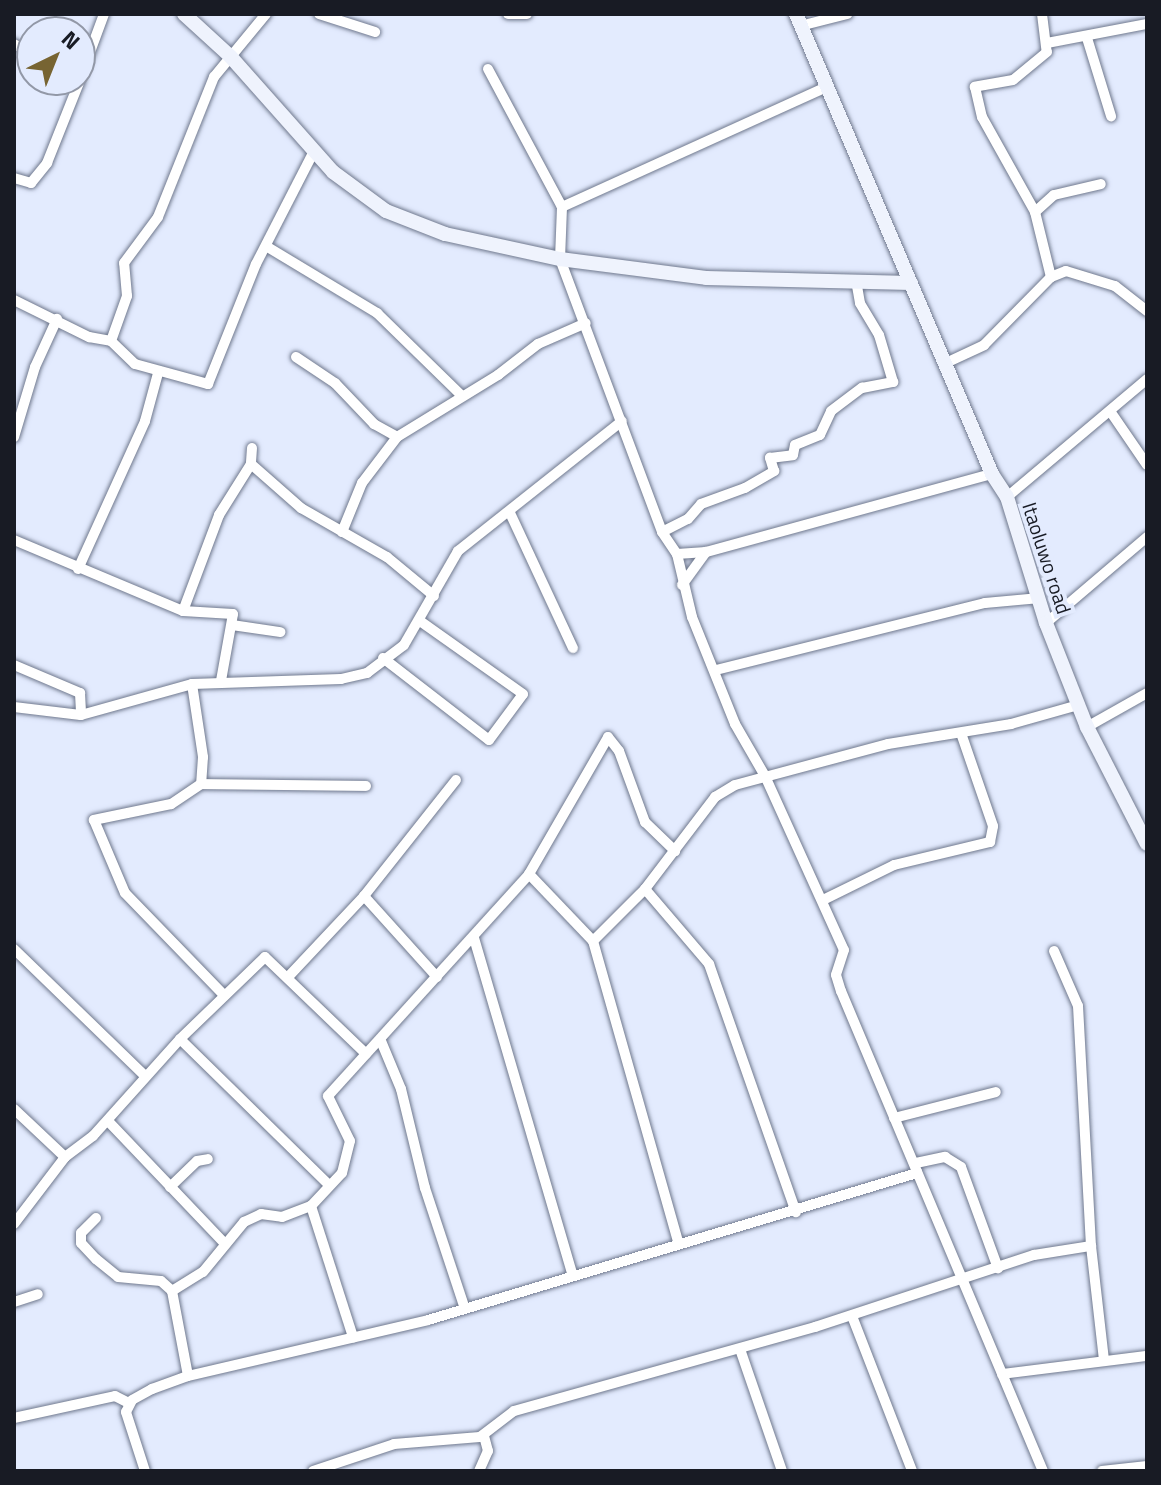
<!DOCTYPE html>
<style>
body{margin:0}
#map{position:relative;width:1161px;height:1485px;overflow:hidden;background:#e3ebfe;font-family:"Titillium Web",sans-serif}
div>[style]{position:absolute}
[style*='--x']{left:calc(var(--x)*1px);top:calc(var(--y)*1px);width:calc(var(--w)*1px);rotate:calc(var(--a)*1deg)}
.roads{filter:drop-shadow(0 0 2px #6f788d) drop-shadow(0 0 2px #6f788d)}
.street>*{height:10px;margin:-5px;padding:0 5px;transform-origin:5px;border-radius:5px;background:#fff}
.secondary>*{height:14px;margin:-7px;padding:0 7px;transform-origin:7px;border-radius:7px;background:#eff3fd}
span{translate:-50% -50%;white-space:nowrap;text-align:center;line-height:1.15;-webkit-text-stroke:8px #e3ebfe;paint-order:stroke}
.street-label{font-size:20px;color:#181b24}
.frame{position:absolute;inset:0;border:16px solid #181b24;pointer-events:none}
.north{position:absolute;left:16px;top:16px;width:80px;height:80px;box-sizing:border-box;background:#e3ebfe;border:2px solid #9298a7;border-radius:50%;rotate:43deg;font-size:22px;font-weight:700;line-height:32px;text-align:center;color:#181b24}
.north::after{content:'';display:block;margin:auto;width:28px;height:36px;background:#776432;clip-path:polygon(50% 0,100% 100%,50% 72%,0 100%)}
</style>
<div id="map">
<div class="roads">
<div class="street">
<div style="--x:319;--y:14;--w:59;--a:17.8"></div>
<div style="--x:508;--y:14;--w:19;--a:0"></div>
<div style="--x:1042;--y:14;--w:38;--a:83"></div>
<div style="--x:1047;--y:52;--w:44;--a:140.5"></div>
<div style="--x:1013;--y:80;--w:39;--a:170"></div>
<div style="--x:975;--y:87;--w:31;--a:77"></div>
<div style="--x:982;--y:117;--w:109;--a:60.8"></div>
<div style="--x:1035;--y:212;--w:67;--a:76.2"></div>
<div style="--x:800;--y:26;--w:49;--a:-14.3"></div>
<div style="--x:1087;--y:38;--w:82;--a:72.9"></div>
<div style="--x:1047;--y:43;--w:102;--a:-10.8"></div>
<div style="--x:14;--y:44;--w:21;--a:29"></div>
<div style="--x:488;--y:69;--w:157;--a:61.8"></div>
<div style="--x:562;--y:207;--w:52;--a:92.2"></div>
<div style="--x:560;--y:259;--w:291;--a:69.5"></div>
<div style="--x:662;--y:532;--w:27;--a:56"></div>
<div style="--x:677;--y:554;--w:65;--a:76.6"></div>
<div style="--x:692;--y:617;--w:115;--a:68.1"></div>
<div style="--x:735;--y:724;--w:60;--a:60"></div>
<div style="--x:765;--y:776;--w:191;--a:65.6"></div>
<div style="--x:844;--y:950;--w:26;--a:108"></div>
<div style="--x:836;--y:975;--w:17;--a:73"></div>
<div style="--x:841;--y:991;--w:521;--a:67.18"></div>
<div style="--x:80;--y:79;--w:69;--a:-69.7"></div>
<div style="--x:14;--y:178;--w:18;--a:16"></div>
<div style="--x:31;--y:183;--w:26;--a:-51"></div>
<div style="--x:47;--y:163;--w:89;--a:-68.3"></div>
<div style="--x:562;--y:207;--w:290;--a:-24.4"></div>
<div style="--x:1035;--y:212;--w:25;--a:-42"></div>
<div style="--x:1054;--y:195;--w:48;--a:-13.2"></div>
<div style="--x:266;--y:246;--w:130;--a:31.1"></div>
<div style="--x:377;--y:313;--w:117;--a:44.3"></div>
<div style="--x:14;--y:300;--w:84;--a:26.3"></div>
<div style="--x:89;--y:337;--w:22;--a:10"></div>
<div style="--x:111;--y:341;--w:33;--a:44"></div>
<div style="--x:135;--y:364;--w:76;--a:15.3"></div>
<div style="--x:208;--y:384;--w:129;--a:-68.2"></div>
<div style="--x:256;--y:264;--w:125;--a:-62.8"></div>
<div style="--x:111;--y:341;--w:48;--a:-70.4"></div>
<div style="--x:127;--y:296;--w:33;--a:-95"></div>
<div style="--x:124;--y:263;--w:57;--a:-53.5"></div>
<div style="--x:158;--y:217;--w:151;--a:-68.2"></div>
<div style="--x:214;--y:77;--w:82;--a:-50.5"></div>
<div style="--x:296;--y:357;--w:47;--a:33.7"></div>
<div style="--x:335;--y:383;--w:57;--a:46.4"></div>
<div style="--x:374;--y:424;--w:26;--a:29"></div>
<div style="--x:948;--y:362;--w:40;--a:-25"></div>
<div style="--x:984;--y:345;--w:95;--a:-45.4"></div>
<div style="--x:1051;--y:277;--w:16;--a:-22"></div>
<div style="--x:1066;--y:271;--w:51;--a:17"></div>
<div style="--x:1115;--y:286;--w:41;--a:38"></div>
<div style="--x:1110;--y:411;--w:65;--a:55.6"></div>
<div style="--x:14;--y:437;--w:73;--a:-73.3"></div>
<div style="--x:35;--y:367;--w:53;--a:-65.4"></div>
<div style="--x:252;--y:448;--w:16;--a:94"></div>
<div style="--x:251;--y:464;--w:67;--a:41.3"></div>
<div style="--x:301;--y:508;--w:99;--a:29.7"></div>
<div style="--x:387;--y:557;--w:61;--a:39.7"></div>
<div style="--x:1007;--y:497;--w:183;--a:-40.1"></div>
<div style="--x:510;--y:513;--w:149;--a:65"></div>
<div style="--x:342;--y:532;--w:53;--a:-67.8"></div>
<div style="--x:362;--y:483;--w:58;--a:-52.7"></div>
<div style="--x:397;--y:437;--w:119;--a:-31.5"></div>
<div style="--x:498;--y:375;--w:51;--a:-37.8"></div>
<div style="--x:538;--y:344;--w:52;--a:-23.6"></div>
<div style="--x:662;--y:532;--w:29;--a:-27"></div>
<div style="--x:688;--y:519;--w:20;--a:-49"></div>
<div style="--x:701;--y:504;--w:47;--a:-20"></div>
<div style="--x:745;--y:488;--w:34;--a:-30"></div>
<div style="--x:774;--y:471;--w:14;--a:-107"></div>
<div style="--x:770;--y:458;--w:23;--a:-7"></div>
<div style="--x:793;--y:455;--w:10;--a:-79"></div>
<div style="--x:795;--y:445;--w:27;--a:-22"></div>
<div style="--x:820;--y:435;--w:26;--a:-65"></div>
<div style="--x:831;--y:411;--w:39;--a:-37"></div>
<div style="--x:862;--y:388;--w:32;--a:-11"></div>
<div style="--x:893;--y:382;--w:49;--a:-106.6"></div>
<div style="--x:879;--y:335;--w:37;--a:-121"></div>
<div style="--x:860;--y:303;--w:23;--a:-100"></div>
<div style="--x:14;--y:540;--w:183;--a:22.8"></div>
<div style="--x:183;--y:611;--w:50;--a:3.4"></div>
<div style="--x:233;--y:614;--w:68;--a:100.2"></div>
<div style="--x:677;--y:554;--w:29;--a:-4"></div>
<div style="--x:706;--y:552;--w:296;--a:-15.3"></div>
<div style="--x:78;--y:569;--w:162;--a:-65.6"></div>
<div style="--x:145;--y:421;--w:50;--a:-74.8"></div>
<div style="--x:682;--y:585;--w:41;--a:-54"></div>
<div style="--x:183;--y:611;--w:103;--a:-69.4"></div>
<div style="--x:219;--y:515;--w:60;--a:-57.9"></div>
<div style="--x:1046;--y:623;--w:133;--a:-40.4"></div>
<div style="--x:232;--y:625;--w:49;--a:8.3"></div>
<div style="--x:383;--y:658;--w:134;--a:37.7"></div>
<div style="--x:489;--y:740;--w:57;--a:-53.5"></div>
<div style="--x:523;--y:694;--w:126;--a:-144.7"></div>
<div style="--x:14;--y:665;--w:72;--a:23"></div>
<div style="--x:80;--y:693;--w:22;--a:87"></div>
<div style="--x:716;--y:670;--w:277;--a:-14"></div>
<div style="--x:985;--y:603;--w:55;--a:-5.2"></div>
<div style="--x:192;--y:684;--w:74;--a:81.4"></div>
<div style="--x:203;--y:757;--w:27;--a:94"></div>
<div style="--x:201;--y:784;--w:36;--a:146"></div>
<div style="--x:171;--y:804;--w:79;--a:168.3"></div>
<div style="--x:94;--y:820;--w:79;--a:67"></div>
<div style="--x:125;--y:893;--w:142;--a:45.9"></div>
<div style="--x:14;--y:707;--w:67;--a:6.8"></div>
<div style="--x:81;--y:715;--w:115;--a:-15.6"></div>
<div style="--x:192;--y:684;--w:149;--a:-1.9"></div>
<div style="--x:341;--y:679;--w:27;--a:-13"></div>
<div style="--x:367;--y:673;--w:46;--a:-37.1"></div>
<div style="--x:404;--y:645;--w:108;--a:-60.1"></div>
<div style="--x:458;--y:551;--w:209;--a:-38.4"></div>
<div style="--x:1087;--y:727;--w:69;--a:-29.5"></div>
<div style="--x:201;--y:784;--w:165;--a:0.7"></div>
<div style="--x:529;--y:874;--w:93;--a:46.3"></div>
<div style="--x:593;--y:941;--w:315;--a:74.2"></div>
<div style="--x:645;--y:889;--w:99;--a:49.5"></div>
<div style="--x:709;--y:964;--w:263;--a:70.7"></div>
<div style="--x:364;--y:896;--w:109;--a:48"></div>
<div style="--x:823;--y:900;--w:79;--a:-26.2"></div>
<div style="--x:894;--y:865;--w:99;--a:-13.5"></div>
<div style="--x:990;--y:842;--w:16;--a:-79"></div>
<div style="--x:993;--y:826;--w:98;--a:-109"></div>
<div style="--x:474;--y:938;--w:350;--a:73.7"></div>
<div style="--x:593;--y:941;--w:74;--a:-45"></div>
<div style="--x:645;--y:889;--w:116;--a:-52.7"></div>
<div style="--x:715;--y:797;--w:23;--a:-31"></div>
<div style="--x:735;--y:785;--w:158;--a:-15"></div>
<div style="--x:888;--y:744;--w:125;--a:-9.2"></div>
<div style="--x:1011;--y:724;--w:70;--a:-15.8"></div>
<div style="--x:14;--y:949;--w:182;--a:44.1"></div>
<div style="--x:1054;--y:951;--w:60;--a:66.4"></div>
<div style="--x:1078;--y:1006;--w:240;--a:86.9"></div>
<div style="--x:1091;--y:1246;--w:115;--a:83.5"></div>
<div style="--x:289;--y:976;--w:110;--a:-46.8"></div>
<div style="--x:364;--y:896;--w:148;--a:-51.6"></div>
<div style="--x:180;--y:1039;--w:209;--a:44.4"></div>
<div style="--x:381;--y:1041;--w:52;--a:67.4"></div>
<div style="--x:401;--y:1089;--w:102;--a:76.4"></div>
<div style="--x:425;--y:1188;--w:124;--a:71.7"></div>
<div style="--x:14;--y:1109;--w:70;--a:43.3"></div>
<div style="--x:894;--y:1118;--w:105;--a:-14.3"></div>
<div style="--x:108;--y:1121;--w:168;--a:46.4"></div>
<div style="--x:916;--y:1163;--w:30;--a:-12"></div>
<div style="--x:945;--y:1157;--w:19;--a:32"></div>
<div style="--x:961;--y:1167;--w:108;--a:69.9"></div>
<div style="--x:170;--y:1187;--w:37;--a:-44"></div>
<div style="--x:197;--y:1161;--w:11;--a:-10"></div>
<div style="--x:311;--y:1206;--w:138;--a:72.2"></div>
<div style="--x:96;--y:1218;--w:21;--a:135"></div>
<div style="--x:81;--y:1233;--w:10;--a:90"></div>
<div style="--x:81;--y:1243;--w:22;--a:47"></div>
<div style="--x:96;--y:1259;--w:28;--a:39"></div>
<div style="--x:118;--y:1277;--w:43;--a:5.3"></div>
<div style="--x:161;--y:1281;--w:15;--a:42"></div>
<div style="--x:172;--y:1291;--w:86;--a:79.3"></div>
<div style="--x:14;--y:1224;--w:84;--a:-52.7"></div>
<div style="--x:65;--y:1157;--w:35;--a:-37"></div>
<div style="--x:93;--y:1136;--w:130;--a:-48.1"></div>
<div style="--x:180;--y:1039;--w:118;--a:-44"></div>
<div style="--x:265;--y:957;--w:140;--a:43.8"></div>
<div style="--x:172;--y:1291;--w:36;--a:-32"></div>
<div style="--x:203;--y:1272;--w:65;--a:-50.6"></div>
<div style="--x:244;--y:1222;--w:19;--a:-25"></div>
<div style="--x:261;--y:1214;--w:21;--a:8"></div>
<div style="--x:282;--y:1217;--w:31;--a:-21"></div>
<div style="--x:311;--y:1206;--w:45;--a:-46.8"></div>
<div style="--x:342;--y:1173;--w:33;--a:-76"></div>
<div style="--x:350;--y:1141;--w:50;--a:-116.1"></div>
<div style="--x:328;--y:1096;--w:299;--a:-47.8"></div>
<div style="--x:529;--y:874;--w:158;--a:-60"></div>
<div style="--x:608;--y:737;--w:18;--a:52"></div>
<div style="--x:619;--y:751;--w:76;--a:69.9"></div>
<div style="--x:645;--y:822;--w:42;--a:44"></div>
<div style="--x:14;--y:1302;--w:25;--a:-18"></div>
<div style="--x:852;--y:1316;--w:166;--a:68.8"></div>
<div style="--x:740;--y:1349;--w:129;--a:71"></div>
<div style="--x:1002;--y:1374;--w:146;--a:-7.1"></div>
<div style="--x:14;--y:1418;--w:103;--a:-12.3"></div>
<div style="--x:115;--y:1396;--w:16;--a:27"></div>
<div style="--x:145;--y:1471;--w:62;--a:-107.9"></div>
<div style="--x:126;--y:1412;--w:13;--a:-63"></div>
<div style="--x:132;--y:1400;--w:23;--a:-29"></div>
<div style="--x:152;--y:1389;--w:38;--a:-20"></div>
<div style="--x:188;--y:1376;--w:246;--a:-13.1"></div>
<div style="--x:428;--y:1320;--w:511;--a:-16.73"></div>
<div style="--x:313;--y:1471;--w:85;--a:-18.4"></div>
<div style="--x:394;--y:1444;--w:86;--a:-4.7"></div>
<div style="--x:480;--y:1437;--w:43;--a:-37.4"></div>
<div style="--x:514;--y:1411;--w:313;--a:-15.6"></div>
<div style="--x:815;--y:1327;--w:231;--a:-18.2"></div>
<div style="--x:1034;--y:1255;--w:58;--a:-9"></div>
<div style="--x:479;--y:1471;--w:22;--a:-66"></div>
<div style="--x:488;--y:1451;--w:16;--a:-105"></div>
<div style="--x:1102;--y:1471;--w:45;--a:-6.3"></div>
</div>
<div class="secondary">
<div style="--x:184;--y:14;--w:62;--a:42.4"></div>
<div style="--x:230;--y:56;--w:155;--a:48.4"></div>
<div style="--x:333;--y:172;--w:66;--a:36.3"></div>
<div style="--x:386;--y:211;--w:63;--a:21.3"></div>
<div style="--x:445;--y:234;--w:118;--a:12.3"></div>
<div style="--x:560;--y:259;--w:147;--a:7.4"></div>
<div style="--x:706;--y:278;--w:205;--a:1.4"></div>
<div style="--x:796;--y:14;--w:500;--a:66.92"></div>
<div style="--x:992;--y:474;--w:27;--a:57"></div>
<div style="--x:1007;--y:497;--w:132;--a:72.8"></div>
<div style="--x:1046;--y:623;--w:112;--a:68.5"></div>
<div style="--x:1087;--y:727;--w:131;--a:62.9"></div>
</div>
</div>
<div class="street-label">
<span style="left:1047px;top:558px;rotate:72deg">Itaoluwo road</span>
</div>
<div class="frame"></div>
<div class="north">N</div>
</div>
